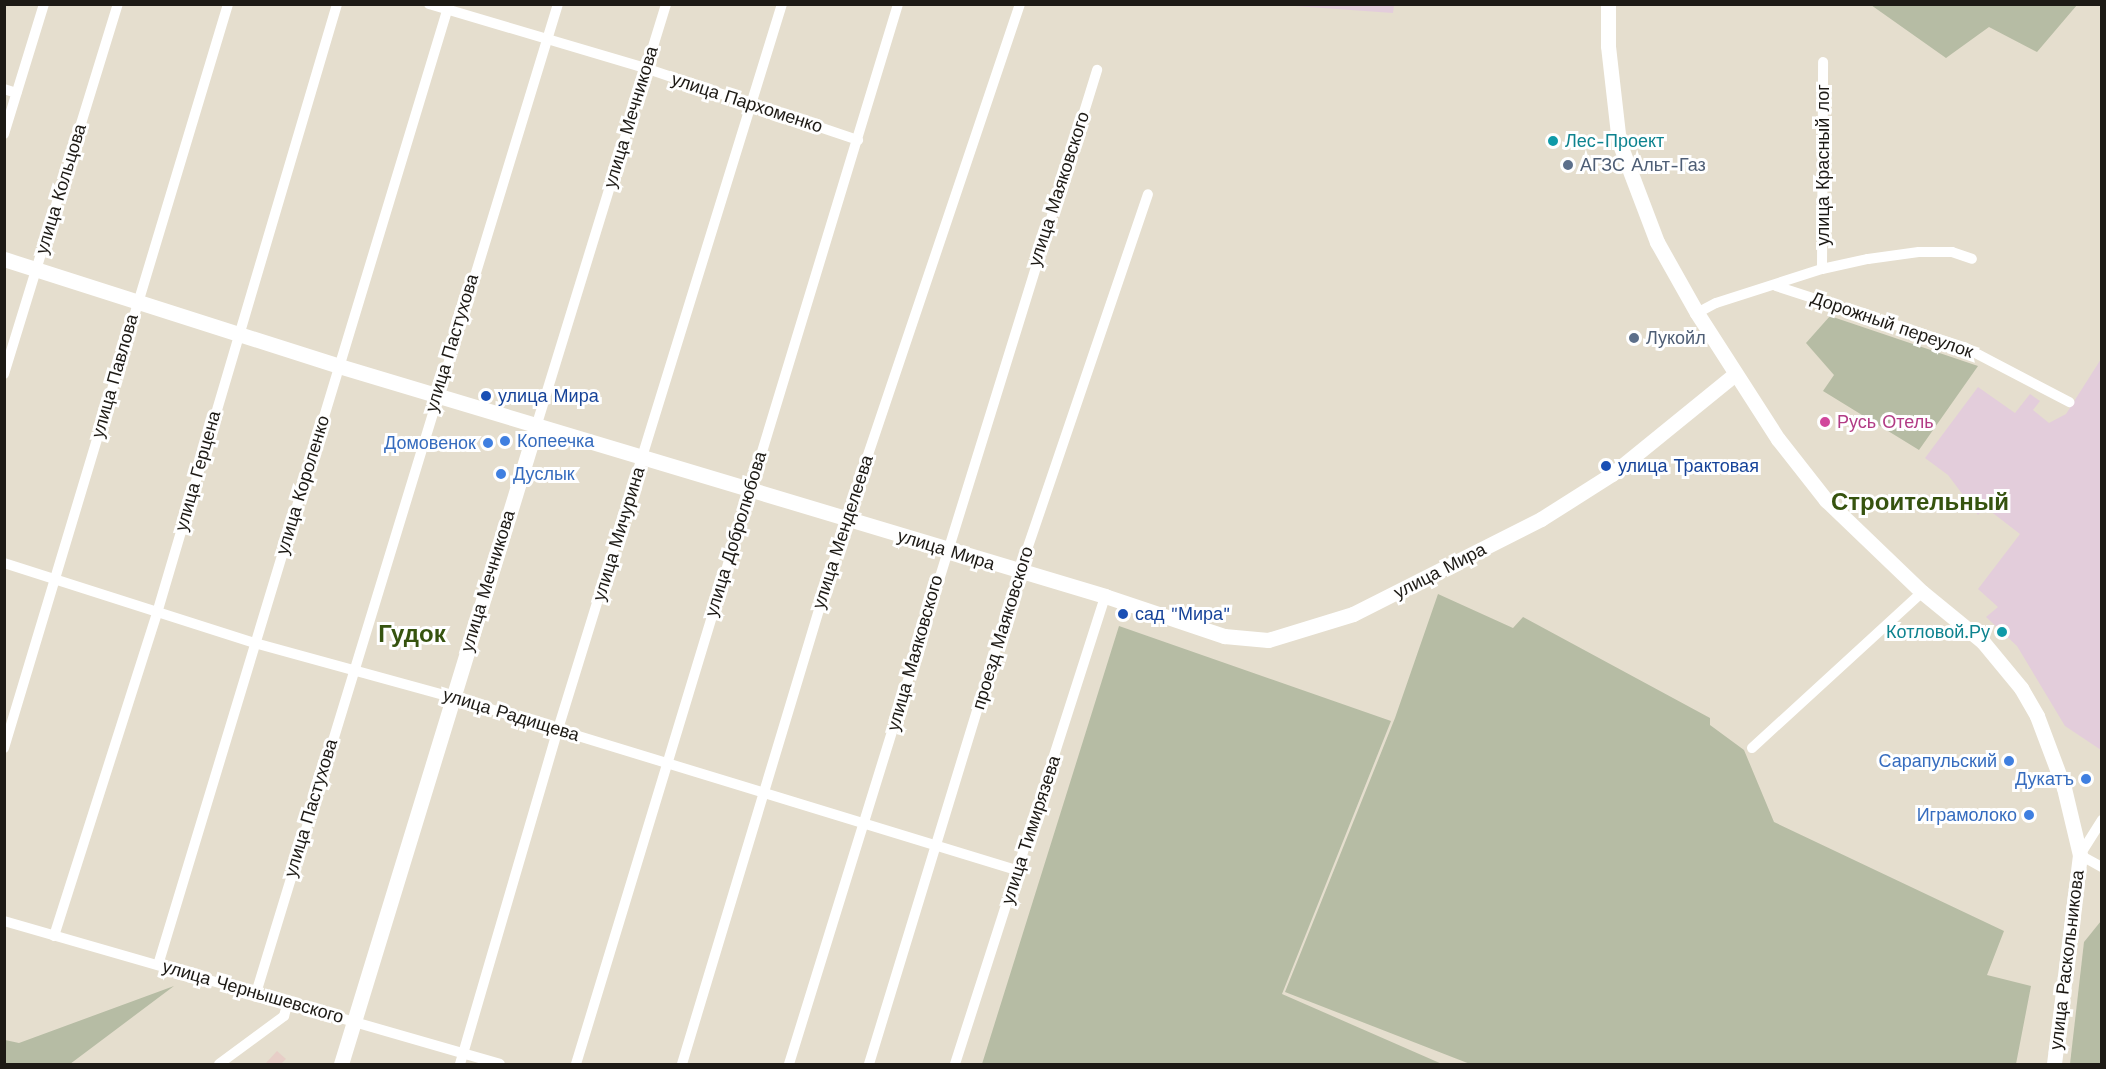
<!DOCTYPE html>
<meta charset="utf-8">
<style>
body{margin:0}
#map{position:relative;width:2106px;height:1069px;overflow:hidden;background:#e5dece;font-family:"Work Sans",sans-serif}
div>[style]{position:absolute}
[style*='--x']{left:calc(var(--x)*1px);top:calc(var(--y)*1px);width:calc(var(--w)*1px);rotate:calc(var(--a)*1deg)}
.industrial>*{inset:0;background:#e3cddb}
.education>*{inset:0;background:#e7cec7}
.green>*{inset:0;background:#b6bca4}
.minor>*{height:10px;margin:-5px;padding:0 5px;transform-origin:5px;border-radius:5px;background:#fff}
.secondary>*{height:15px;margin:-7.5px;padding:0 7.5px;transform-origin:7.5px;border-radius:7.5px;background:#fff}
.dots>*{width:16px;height:16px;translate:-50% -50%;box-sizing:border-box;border:3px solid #fff;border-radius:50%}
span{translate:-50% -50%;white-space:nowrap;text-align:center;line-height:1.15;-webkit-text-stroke:6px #fff;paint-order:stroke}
.street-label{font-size:18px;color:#1d1a15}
.culture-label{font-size:18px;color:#0d838f}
.left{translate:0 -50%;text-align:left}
.right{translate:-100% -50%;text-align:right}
.service-label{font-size:18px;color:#4e5e75}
.transit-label{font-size:18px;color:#164399}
.hotel-label{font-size:18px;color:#b23c85}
.shop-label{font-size:18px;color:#366cbe}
.district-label{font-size:24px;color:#36530f;font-weight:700}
.frame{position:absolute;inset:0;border:6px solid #1d1a15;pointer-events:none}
</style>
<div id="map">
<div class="industrial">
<div style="clip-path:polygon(1281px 5px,1394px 5px,1393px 13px)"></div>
<div style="clip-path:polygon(2101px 359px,2101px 750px,2065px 726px,2017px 646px,1986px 617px,1998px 607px,1978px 589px,2020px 534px,1985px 507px,1978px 515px,1948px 475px,1925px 458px,1978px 387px,2015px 413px,2030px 394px,2040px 401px,2033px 410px,2049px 423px,2066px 414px)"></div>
</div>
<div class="education">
<div style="clip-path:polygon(277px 1051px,286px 1059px,281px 1064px,265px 1064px)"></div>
</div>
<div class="green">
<div style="clip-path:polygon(1871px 5px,2077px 5px,2037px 52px,1989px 27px,1946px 58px)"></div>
<div style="clip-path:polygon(1830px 316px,1978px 366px,1919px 450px,1823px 391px,1834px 375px,1806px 343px)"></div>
<div style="clip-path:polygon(1438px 594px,1513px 628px,1523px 617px,1710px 718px,1710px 725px,1744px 750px,1774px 822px,2004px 931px,1987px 975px,2031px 986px,2016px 1064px,1470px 1064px,1285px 992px,1395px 718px)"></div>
<div style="clip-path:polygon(1119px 626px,1391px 721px,1282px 994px,1442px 1064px,982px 1064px)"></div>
<div style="clip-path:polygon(2101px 921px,2101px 1064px,2070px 1064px,2084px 942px)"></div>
<div style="clip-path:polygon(174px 986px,70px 1064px,5px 1064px,5px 1040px,19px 1043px)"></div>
</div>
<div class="minor">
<div style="--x:429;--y:4;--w:225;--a:16.5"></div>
<div style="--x:645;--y:68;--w:225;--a:18.7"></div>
<div style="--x:4;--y:89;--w:13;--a:18"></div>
<div style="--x:4;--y:134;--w:136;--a:-72.9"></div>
<div style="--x:1822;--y:269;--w:207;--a:-89.7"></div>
<div style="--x:1776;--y:286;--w:198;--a:18"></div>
<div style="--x:1964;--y:347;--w:119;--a:27.6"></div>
<div style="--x:1697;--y:313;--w:21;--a:-28"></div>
<div style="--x:1716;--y:303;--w:111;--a:-17.8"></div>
<div style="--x:1822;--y:269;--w:47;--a:-12.3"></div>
<div style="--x:1868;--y:259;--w:51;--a:-7.8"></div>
<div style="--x:1919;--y:252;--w:33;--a:0"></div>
<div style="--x:1952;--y:252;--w:21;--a:19"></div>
<div style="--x:4;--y:374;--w:387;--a:-72.9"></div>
<div style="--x:536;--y:427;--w:443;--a:-72.9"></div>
<div style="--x:4;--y:563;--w:263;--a:17.7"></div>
<div style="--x:255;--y:643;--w:203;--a:15.4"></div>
<div style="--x:451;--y:697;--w:591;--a:17.02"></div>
<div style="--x:4;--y:748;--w:777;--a:-73.24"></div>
<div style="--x:1752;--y:748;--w:231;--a:-42.5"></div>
<div style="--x:2102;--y:820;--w:41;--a:122.2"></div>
<div style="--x:2080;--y:855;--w:25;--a:29"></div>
<div style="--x:4;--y:921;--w:516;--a:16.08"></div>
<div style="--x:54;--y:936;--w:339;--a:-72.3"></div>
<div style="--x:157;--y:613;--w:635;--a:-73.53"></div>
<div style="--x:158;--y:965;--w:1004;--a:-73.15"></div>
<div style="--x:256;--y:993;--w:1034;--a:-73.02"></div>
<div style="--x:219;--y:1064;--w:81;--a:-36.4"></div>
<div style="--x:284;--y:1016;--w:15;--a:-74"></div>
<div style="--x:460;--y:1064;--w:349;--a:-73.7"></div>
<div style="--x:558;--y:729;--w:759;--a:-72.83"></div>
<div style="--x:576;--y:1064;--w:1108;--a:-73.1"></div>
<div style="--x:682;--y:1064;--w:568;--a:-73.22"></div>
<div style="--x:846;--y:520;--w:545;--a:-71.37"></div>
<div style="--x:789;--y:1064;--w:1041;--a:-72.78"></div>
<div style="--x:869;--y:1064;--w:513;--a:-73.01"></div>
<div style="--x:1019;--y:573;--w:400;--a:-71.2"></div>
<div style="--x:955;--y:1064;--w:491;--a:-72.2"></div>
</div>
<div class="secondary">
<div style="--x:1608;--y:4;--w:42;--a:90"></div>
<div style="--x:1608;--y:46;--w:97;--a:83.5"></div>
<div style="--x:1619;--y:142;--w:107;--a:69.2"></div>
<div style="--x:1657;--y:242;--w:81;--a:60.6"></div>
<div style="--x:1697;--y:313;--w:150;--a:57.3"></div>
<div style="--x:1778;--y:439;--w:78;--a:51.8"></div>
<div style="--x:1826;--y:500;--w:133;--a:43.8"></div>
<div style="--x:1922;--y:592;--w:79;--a:39.3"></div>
<div style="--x:1983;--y:642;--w:60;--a:50.4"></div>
<div style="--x:2021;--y:688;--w:32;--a:60"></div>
<div style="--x:2037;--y:716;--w:77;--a:69.4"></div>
<div style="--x:2064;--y:788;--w:69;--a:76.6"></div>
<div style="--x:2080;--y:855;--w:211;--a:97.1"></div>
<div style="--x:4;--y:259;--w:352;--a:17.7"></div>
<div style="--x:339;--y:366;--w:800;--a:16.71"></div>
<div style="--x:1105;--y:596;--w:126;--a:18.6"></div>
<div style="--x:1224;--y:636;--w:44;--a:5.2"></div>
<div style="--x:1268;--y:640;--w:89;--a:-17"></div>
<div style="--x:1353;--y:614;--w:211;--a:-26.8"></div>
<div style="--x:1541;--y:519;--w:84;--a:-32.4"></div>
<div style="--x:1612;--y:474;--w:159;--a:-39.1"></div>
<div style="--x:341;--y:1064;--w:666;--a:-72.98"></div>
</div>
<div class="dots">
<div style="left:1553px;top:141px;background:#0f9aa8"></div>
<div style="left:1568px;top:165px;background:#5c6f8a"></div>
<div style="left:1634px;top:338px;background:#5c6f8a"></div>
<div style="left:486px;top:396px;background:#1a4fb4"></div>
<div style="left:1825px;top:422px;background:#d1479c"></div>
<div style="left:505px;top:441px;background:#3f7fe0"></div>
<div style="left:488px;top:443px;background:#3f7fe0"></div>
<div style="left:1606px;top:466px;background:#1a4fb4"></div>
<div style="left:501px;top:474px;background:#3f7fe0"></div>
<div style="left:1123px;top:614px;background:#1a4fb4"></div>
<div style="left:2002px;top:632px;background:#0f9aa8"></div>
<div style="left:2009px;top:761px;background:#3f7fe0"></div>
<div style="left:2086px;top:779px;background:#3f7fe0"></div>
<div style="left:2029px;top:815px;background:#3f7fe0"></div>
</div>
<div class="street-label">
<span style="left:747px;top:103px;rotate:18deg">улица Пархоменко</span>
<span style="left:631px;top:117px;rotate:-73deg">улица Мечникова</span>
<span style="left:1823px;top:165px;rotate:-90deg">улица Красный лог</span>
<span style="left:61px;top:189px;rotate:-73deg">улица Кольцова</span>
<span style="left:1059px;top:189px;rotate:-72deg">улица Маяковского</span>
<span style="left:1892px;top:325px;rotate:19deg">Дорожный переулок</span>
<span style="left:452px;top:343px;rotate:-73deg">улица Пастухова</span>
<span style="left:115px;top:376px;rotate:-74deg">улица Павлова</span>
<span style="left:198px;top:471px;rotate:-74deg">улица Герцена</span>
<span style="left:303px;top:485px;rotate:-73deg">улица Короленко</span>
<span style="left:843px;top:532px;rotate:-72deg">улица Менделеева</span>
<span style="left:619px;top:534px;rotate:-73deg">улица Мичурина</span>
<span style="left:736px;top:534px;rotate:-73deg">улица Добролюбова</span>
<span style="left:946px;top:550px;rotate:17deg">улица Мира</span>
<span style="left:1440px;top:571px;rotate:-27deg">улица Мира</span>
<span style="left:488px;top:581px;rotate:-73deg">улица Мечникова</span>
<span style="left:1003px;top:628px;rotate:-73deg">проезд Маяковского</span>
<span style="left:915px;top:653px;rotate:-74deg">улица Маяковского</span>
<span style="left:511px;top:715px;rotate:17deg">улица Радищева</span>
<span style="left:311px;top:808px;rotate:-73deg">улица Пастухова</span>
<span style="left:1031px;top:830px;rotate:-72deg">улица Тимирязева</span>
<span style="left:2067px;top:960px;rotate:-83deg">улица Раскольникова</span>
<span style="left:253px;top:992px;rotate:16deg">улица Чернышевского</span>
</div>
<div class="culture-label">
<span class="left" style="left:1565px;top:141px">Лес-Проект</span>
<span class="right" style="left:1990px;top:632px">Котловой.Ру</span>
</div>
<div class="service-label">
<span class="left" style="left:1580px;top:165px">АГЗС Альт-Газ</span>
<span class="left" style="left:1646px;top:338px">Лукойл</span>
</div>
<div class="transit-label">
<span class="left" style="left:498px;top:396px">улица Мира</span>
<span class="left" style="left:1618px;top:466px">улица Трактовая</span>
<span class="left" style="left:1135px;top:614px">сад "Мира"</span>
</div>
<div class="hotel-label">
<span class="left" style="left:1837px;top:422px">Русь Отель</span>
</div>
<div class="shop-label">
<span class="left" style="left:517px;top:441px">Копеечка</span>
<span class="right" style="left:476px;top:443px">Домовенок</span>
<span class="left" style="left:513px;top:474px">Дуслык</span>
<span class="right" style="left:1997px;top:761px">Сарапульский</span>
<span class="right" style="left:2074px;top:779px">Дукатъ</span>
<span class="right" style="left:2017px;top:815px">Играмолоко</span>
</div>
<div class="district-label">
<span style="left:1920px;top:503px">Строительный</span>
<span style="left:412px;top:635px">Гудок</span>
</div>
<div class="frame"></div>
</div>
